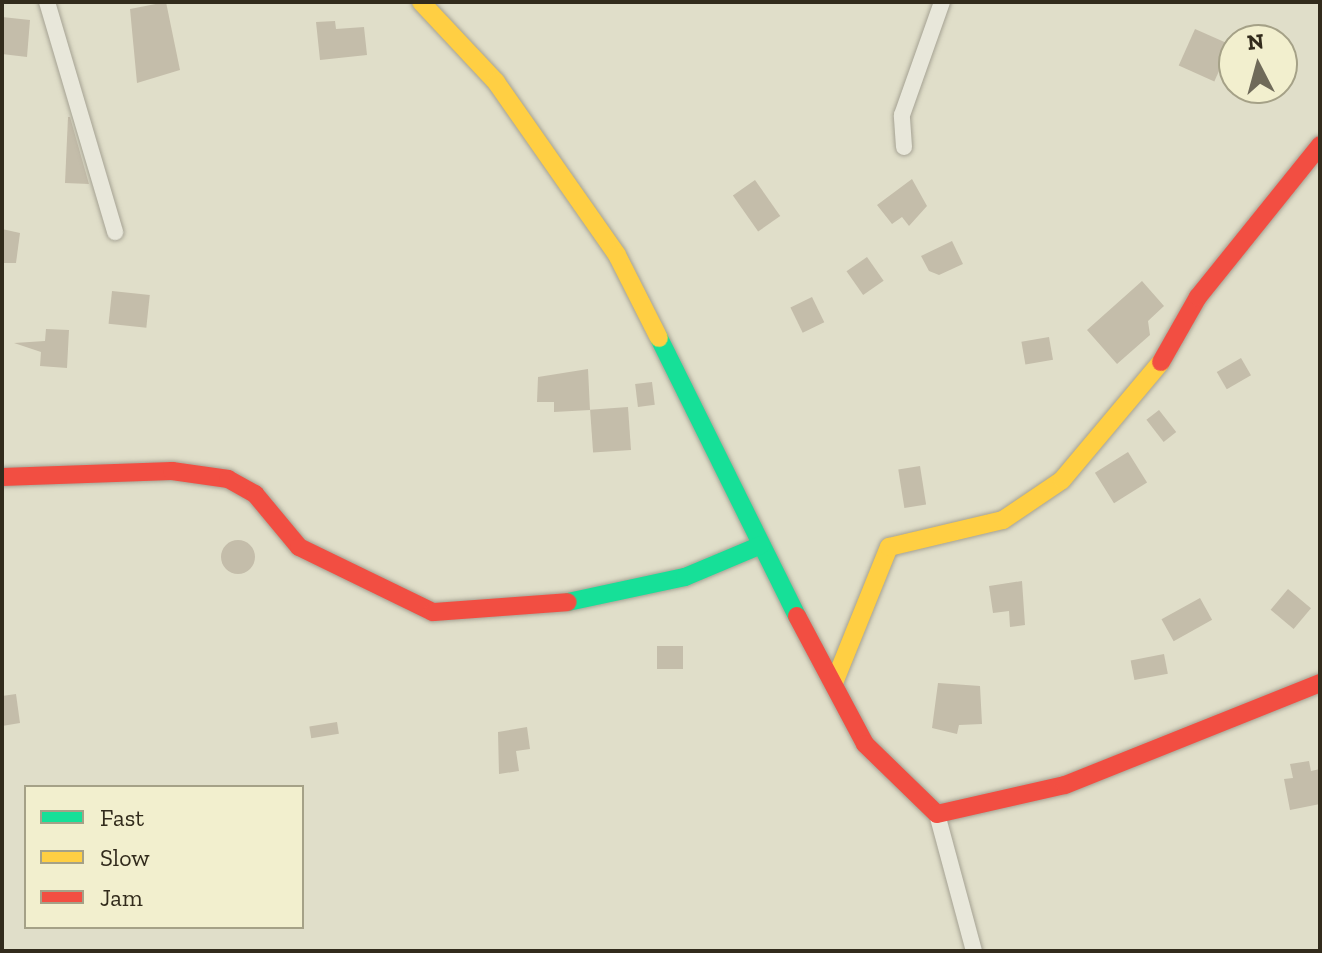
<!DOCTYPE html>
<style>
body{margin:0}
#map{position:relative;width:1322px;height:953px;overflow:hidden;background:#e0dec9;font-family:"Zilla Slab",serif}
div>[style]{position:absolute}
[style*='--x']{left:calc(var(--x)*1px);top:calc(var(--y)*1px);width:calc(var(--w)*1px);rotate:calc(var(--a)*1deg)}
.building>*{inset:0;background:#c4bdaa;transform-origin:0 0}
.round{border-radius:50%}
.roads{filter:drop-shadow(0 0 2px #a5a293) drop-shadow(0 0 2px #a5a293)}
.street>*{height:16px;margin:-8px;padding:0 8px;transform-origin:8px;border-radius:8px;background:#e8e7da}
.fast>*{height:18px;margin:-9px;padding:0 9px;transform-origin:9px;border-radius:9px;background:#16e098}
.slow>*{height:18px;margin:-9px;padding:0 9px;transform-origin:9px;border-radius:9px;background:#ffcf43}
.jam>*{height:18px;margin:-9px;padding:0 9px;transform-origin:9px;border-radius:9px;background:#f24e42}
span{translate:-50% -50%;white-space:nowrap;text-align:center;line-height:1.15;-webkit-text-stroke:8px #f2efce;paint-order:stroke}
.frame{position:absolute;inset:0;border:4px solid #322b1c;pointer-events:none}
.legend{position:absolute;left:24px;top:785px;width:280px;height:144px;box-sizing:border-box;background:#f2efce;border:2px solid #a5a187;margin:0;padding:10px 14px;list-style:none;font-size:24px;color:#322b1c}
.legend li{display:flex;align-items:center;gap:16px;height:40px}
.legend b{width:40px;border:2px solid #a5a187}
.north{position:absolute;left:1218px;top:24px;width:80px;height:80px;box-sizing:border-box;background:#f2efce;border:2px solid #a5a187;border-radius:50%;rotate:354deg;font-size:22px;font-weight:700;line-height:32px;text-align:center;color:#322b1c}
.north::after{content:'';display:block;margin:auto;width:28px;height:36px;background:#6f6a59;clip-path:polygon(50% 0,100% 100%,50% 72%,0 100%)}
</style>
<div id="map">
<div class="building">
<div style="clip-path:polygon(166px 2px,180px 70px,137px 83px,130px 9px)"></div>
<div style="clip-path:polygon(2px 17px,30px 20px,27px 57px,2px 54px)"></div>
<div style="clip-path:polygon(335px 21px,336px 29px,364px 27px,367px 55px,320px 60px,316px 22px)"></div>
<div style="left:1195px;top:29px;width:39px;height:40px;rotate:24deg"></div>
<div style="clip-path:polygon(68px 117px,70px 117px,89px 184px,65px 183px)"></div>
<div style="clip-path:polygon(912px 179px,927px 206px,909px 226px,902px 217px,892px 224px,877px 205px)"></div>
<div style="left:755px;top:180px;width:44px;height:27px;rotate:55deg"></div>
<div style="clip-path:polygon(2px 229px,20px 233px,16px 263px,2px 263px)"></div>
<div style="clip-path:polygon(952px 241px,963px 264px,939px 275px,929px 271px,921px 256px)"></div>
<div style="left:867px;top:257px;width:29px;height:25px;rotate:55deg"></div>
<div style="clip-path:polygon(1142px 281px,1164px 306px,1148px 321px,1150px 335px,1117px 364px,1087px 330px)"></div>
<div style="left:112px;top:291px;width:38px;height:33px;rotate:6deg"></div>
<div style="left:812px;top:297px;width:28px;height:24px;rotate:64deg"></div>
<div style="clip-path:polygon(46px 329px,69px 330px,67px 368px,40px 366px,41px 352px,14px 343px,45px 341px)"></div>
<div style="left:1049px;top:337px;width:23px;height:28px;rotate:80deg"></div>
<div style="left:1241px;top:358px;width:20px;height:28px;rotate:60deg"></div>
<div style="clip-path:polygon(588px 369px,590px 410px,554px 412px,554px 402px,537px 402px,538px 377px)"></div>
<div style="left:652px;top:382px;width:23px;height:17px;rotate:83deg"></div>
<div style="left:628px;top:407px;width:43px;height:38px;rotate:86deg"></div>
<div style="left:1159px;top:410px;width:28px;height:16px;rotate:52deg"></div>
<div style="left:1128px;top:452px;width:36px;height:39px;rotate:58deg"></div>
<div style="left:920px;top:466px;width:39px;height:22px;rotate:81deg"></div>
<div class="round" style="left:221px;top:540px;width:34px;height:34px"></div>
<div style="clip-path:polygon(1022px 581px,1025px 625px,1010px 627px,1009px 611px,993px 613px,989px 586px)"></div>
<div style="left:1288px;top:589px;width:30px;height:27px;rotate:40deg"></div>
<div style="left:1200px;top:598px;width:25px;height:44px;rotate:61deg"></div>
<div style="left:683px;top:646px;width:23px;height:26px;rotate:90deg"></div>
<div style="left:1164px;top:654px;width:20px;height:34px;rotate:79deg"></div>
<div style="clip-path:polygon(938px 683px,980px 686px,982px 724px,959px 725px,957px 734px,932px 728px)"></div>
<div style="clip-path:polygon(16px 694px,20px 723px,2px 726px,2px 696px)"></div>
<div style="left:337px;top:722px;width:12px;height:28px;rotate:81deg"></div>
<div style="clip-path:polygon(527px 727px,530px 749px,516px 751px,519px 771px,499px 774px,498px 732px)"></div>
<div style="clip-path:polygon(1309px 761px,1311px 771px,1320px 769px,1320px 804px,1290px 810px,1284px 779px,1293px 778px,1290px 764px)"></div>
</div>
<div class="roads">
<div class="street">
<div style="--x:47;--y:2;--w:240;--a:73.5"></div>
<div style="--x:904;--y:147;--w:32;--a:-94"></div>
<div style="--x:902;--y:115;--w:120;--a:-70.5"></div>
<div style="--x:937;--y:814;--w:142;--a:74.9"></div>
</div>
<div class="fast">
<div style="--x:659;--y:338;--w:310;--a:63.6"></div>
<div style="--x:568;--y:602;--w:120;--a:-12.1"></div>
<div style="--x:685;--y:577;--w:82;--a:-22.8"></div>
</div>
<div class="slow">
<div style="--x:421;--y:2;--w:110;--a:46.8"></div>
<div style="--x:496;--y:82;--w:211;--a:55"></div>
<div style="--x:617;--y:255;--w:93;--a:63.2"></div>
<div style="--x:834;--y:683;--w:147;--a:-68"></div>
<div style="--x:889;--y:547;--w:117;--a:-13.3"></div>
<div style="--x:1003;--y:520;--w:71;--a:-34.1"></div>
<div style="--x:1062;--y:480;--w:154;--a:-50"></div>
</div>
<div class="jam">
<div style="--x:1161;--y:362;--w:75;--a:-60.4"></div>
<div style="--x:1198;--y:297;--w:195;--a:-51.2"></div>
<div style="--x:2;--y:477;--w:170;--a:-2"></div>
<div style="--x:172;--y:471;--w:57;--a:8.1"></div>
<div style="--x:228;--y:479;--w:31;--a:29"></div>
<div style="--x:255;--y:494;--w:69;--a:50.3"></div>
<div style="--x:299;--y:547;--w:149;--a:25.9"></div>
<div style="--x:433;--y:612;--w:135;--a:-4.2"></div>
<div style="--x:797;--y:616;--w:145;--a:62"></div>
<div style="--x:865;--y:744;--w:100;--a:44.2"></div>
<div style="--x:937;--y:814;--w:131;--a:-12.8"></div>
<div style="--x:1065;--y:785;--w:275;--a:-21.8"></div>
</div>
</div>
<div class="frame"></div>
<ul class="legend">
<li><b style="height:10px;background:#16e098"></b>Fast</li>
<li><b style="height:10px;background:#ffcf43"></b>Slow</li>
<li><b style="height:10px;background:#f24e42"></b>Jam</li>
</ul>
<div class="north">N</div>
</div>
